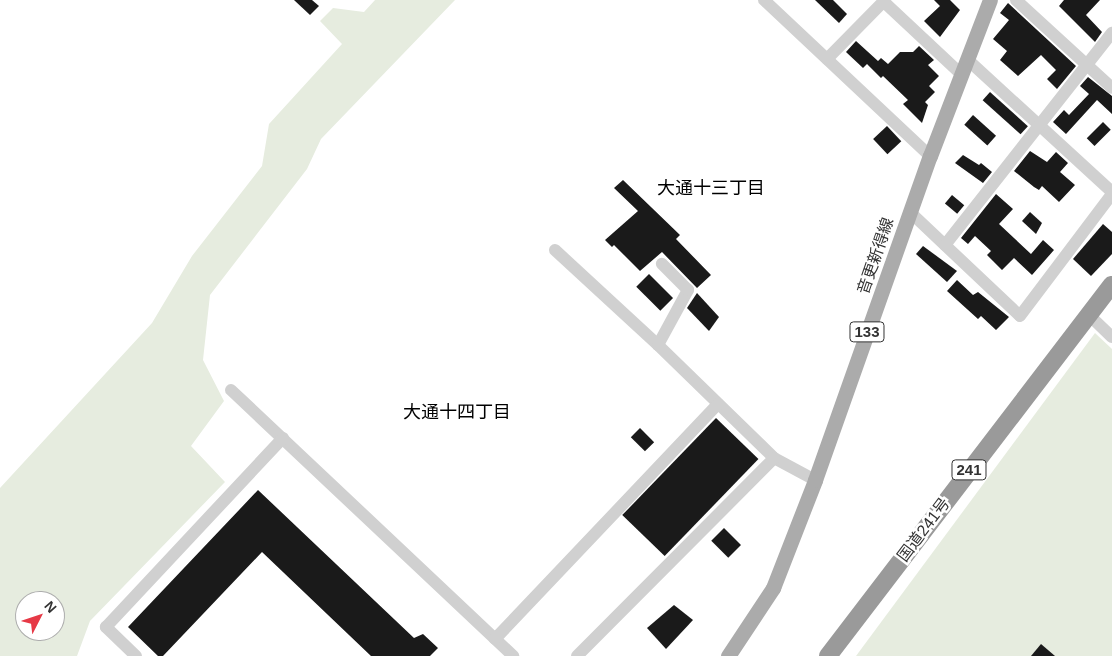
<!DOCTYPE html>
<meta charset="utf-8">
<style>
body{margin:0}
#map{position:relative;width:1112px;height:656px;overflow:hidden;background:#fff;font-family:Arial,"Noto Sans JP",sans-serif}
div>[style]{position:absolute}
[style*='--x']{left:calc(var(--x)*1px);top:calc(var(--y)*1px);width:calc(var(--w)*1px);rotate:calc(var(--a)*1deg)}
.green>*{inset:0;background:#e6ecdf}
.building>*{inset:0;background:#1a1a1a;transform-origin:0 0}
.minor>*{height:12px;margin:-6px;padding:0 6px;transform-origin:6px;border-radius:6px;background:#d0d0d0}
.major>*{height:15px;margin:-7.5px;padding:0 7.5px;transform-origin:7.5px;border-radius:7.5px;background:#ababab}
.highway>*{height:18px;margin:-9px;padding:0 9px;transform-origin:9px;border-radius:9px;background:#9a9a9a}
span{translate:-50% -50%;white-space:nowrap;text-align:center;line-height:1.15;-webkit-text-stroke:5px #fff;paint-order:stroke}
.shield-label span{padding:1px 4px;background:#fff;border:1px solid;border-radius:4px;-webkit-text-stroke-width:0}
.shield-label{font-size:15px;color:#333;font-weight:700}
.street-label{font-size:16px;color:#333}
.neighbourhood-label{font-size:18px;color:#000}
.north{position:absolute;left:15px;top:591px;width:50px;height:50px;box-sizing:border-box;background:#fff;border:1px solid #adadad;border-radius:50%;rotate:49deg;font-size:14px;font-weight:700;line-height:20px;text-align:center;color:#333}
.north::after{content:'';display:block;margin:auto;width:18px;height:22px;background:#e63946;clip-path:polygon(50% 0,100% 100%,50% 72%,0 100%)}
</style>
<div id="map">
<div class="green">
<div style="clip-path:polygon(evenodd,375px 0,455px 0,321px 139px,307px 169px,210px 295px,203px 360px,224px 401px,191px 446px,225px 482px,90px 621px,77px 656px,0 656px,0 488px,152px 323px,192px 256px,262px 166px,269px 124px,342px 44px,320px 21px,333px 8px,364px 12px,375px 0,25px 601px,55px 601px,55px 631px,25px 631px,25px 601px)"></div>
<div style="clip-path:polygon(1095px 333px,1112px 349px,1112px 656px,856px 656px)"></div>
</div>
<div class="building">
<div style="clip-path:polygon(294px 0,312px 0,319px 6px,310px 15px)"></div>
<div style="clip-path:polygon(815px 0,833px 0,847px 14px,839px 23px)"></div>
<div style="clip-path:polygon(934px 0,950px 0,960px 10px,940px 37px,924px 21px,940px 6px)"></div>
<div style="clip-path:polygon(1064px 0,1100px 0,1086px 15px,1102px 32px,1095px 42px,1059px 6px)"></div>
<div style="clip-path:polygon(1008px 3px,1076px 66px,1057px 89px,1047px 79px,1056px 70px,1041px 55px,1018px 76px,1000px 60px,1007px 51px,993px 39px,1009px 20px,1000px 13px)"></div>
<div style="clip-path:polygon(856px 41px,878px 61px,881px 58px,888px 64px,900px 52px,913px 52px,919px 46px,934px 60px,928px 65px,939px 76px,929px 86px,935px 92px,925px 102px,928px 105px,922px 123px,903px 104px,908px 100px,883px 76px,881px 78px,867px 64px,863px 68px,846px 52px)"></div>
<div style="clip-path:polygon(1088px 77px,1112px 96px,1112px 114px,1097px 100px,1066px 134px,1053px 122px,1064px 110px,1069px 115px,1089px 94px,1080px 86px)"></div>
<div style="left:990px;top:92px;width:51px;height:11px;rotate:42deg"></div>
<div style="left:973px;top:115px;width:31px;height:13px;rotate:42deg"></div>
<div style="left:1103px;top:122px;width:11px;height:23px;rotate:45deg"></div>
<div style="left:887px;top:126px;width:21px;height:19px;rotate:47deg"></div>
<div style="clip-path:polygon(1030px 151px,1047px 162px,1056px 152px,1068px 163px,1060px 172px,1075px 185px,1059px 202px,1042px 186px,1039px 190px,1034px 187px,1014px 171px)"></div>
<div style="clip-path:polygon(963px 155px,979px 165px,981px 163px,992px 172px,983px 183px,955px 163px)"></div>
<div style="clip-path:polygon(623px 180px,680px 235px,676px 239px,711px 275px,697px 288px,662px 252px,640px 271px,614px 245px,612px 247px,605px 240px,638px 211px,614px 188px)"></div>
<div style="clip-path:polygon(996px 194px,1013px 209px,999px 224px,1031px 254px,1043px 240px,1054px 250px,1032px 275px,1014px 258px,1002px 270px,987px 255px,991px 251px,975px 236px,968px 244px,961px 238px)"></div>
<div style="left:952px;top:195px;width:16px;height:11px;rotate:40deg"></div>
<div style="clip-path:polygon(1030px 212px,1042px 223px,1036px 234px,1022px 221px)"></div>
<div style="clip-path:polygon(1103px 224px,1112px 232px,1112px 254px,1091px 276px,1073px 259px)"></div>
<div style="clip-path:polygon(923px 246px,957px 271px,947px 282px,916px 254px)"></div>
<div style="left:649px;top:274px;width:34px;height:18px;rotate:45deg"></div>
<div style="clip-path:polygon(957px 280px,973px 295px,978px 292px,1009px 317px,996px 330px,981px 316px,978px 319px,947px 291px)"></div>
<div style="clip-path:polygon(697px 293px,719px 317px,709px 331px,687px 308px)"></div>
<div style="left:716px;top:418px;width:59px;height:135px;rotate:44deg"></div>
<div style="left:640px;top:428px;width:20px;height:13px;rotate:45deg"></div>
<div style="clip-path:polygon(258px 490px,414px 638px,423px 634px,438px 648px,430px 656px,371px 656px,262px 552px,163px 656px,158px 656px,128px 627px)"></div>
<div style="left:724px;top:528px;width:24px;height:18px;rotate:45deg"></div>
<div style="clip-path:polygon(674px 605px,693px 620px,666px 649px,647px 628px)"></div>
<div style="clip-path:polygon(1041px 644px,1055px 656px,1031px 656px)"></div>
</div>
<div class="minor">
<div style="--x:764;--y:0;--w:228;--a:43.2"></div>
<div style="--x:1016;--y:0;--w:130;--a:42.5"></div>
<div style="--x:883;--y:1;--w:107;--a:43.1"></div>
<div style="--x:827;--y:59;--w:83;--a:-45.5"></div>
<div style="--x:968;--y:60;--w:195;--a:42.5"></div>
<div style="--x:910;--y:212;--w:151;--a:43.4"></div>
<div style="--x:1020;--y:316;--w:153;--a:-53"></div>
<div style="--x:945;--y:245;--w:270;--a:-51.8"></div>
<div style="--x:555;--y:250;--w:140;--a:42.7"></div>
<div style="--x:658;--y:345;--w:162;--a:44.2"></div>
<div style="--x:774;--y:458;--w:47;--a:28.2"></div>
<div style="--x:1088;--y:314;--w:33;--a:44"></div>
<div style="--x:658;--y:345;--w:63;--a:-61.4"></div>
<div style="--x:688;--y:290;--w:37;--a:-135"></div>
<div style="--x:231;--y:390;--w:388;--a:43.3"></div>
<div style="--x:495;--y:639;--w:324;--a:-46.5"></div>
<div style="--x:136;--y:656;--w:42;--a:-136"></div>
<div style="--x:106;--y:627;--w:259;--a:-46.9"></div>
<div style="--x:577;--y:656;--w:279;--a:-45.1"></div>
</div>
<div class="major">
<div style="--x:728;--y:656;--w:82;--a:-56.5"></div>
<div style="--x:773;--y:588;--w:116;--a:-68.7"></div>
<div style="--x:815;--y:480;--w:344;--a:-70.5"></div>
<div style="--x:930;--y:156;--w:167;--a:-69"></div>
</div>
<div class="highway">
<div style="--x:828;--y:656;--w:467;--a:-52.6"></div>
</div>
<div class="shield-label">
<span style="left:867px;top:332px">133</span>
<span style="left:969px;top:470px">241</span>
</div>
<div class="street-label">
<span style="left:876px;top:256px;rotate:-71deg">音更新得線</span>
<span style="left:924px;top:530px;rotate:-53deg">国道241号</span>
</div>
<div class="neighbourhood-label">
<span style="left:711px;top:188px">大通十三丁目</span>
<span style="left:457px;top:412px">大通十四丁目</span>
</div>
<div class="north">N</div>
</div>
